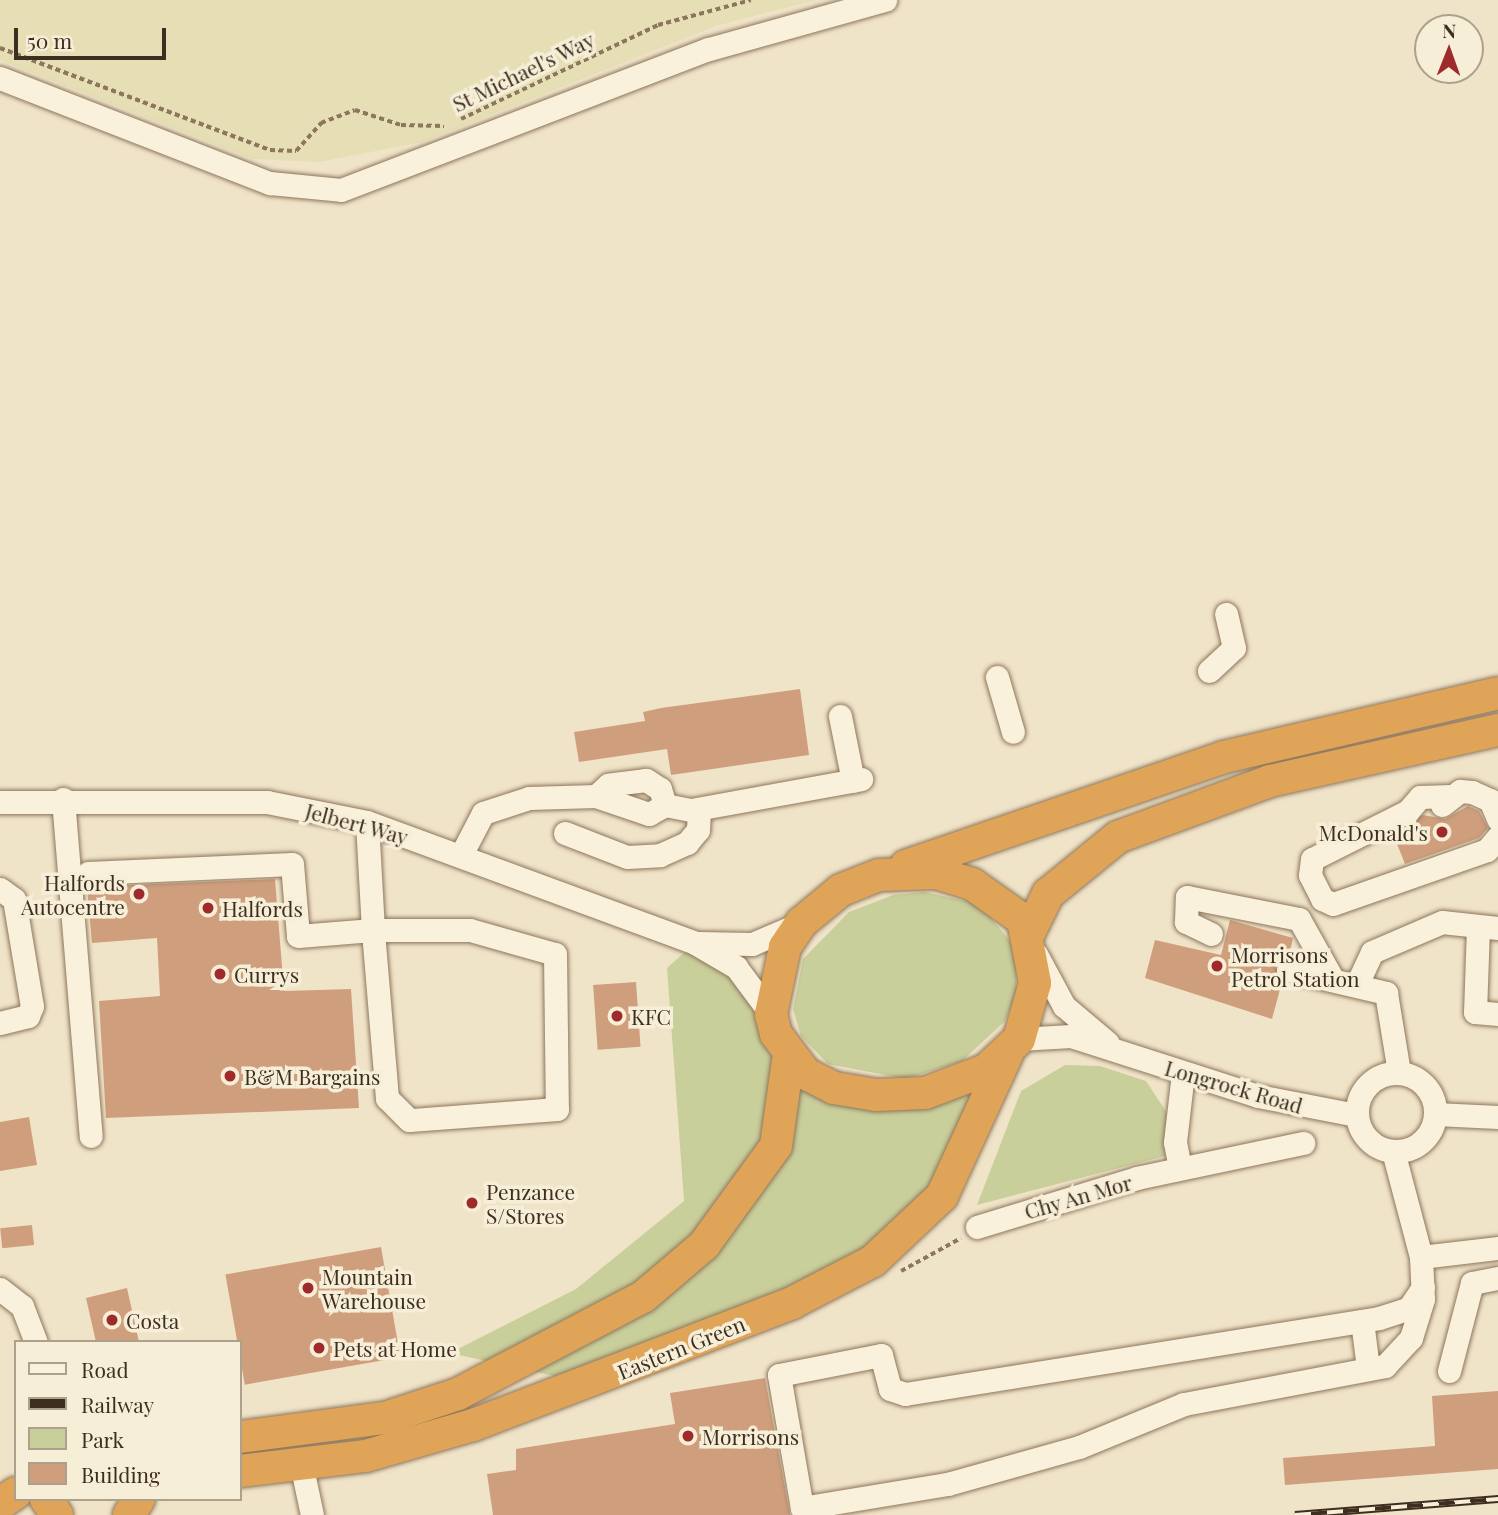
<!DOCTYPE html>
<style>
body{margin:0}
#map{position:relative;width:1498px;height:1515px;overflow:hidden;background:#f0e4c8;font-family:"Playfair Display",serif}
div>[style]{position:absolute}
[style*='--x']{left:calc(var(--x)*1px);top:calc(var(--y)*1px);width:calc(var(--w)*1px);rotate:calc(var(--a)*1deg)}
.farmland>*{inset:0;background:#e6deb5}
.green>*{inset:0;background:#c9cf9b}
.building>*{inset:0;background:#cf9f7d;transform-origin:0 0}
.path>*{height:3.5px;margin-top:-1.75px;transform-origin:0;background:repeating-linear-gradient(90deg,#8d765c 0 5px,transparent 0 8.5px)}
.roads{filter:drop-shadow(0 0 2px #8d765c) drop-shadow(0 0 2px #8d765c)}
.minor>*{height:23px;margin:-11.5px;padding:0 11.5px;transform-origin:11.5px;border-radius:11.5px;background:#faf1dc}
.minor>.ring{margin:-11.5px;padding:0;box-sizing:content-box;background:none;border:23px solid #faf1dc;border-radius:50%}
.highway>*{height:32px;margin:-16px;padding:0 16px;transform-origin:16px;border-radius:16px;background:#e0a458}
.rail>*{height:8px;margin-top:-4px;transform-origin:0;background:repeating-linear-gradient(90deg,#f7eed8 0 16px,#3d2e20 0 32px);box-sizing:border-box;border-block:2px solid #3d2e20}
.dots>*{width:19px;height:19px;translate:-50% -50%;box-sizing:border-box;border:4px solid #f7eed8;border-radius:50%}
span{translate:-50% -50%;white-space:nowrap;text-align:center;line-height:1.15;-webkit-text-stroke:7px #f7eed8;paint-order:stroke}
.street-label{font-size:21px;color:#3d2e20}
.poi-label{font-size:21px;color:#3d2e20}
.right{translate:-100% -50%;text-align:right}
.left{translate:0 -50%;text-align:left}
.legend{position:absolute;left:14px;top:1340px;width:228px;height:161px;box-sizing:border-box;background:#f7eed8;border:2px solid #ada18e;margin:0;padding:9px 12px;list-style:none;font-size:21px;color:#3d2e20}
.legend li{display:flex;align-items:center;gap:14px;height:35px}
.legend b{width:35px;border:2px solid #ada18e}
.north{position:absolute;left:1414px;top:14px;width:70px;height:70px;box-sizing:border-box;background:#f7eed8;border:2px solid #ada18e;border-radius:50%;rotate:1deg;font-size:19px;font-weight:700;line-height:28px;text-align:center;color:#3d2e20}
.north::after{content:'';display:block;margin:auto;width:24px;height:32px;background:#9e2a2b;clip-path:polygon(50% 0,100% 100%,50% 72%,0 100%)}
.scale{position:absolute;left:14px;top:28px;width:152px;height:32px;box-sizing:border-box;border:4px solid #3d2e20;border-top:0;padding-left:9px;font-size:21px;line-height:24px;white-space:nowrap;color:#3d2e20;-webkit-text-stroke:5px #f7eed8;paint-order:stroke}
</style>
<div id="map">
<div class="farmland">
<div style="clip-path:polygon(0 0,816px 0,716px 26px,422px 142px,319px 162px,253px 159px,0 60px)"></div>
</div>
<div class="green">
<div style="clip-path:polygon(925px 892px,979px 904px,1017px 949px,1016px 998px,1004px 1022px,962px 1061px,906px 1079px,828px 1064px,801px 1036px,793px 1009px,803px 959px,849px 912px,893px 895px)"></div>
<div style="clip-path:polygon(695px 943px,736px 967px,834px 1088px,986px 1070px,907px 1234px,649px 1361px,554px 1376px,450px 1353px,576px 1289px,684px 1201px,667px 968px)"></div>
<div style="clip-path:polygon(1065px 1065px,1100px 1066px,1146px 1081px,1167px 1113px,1165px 1156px,977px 1205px,1021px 1091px)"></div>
</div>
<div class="building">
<div style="clip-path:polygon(800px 689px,809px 755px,671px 775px,667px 749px,579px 762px,574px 732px,645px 721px,643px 712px,661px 708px)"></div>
<div style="clip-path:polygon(1468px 806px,1479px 811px,1488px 828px,1479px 838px,1405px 864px,1393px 834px,1423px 815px,1445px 819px)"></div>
<div style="clip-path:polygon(275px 879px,284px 991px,351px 989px,359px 1108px,106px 1118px,99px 1001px,160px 996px,157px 938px,92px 943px,87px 887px)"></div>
<div style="clip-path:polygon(1230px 920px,1293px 938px,1289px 956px,1275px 966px,1282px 982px,1272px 1019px,1145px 978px,1155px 940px,1221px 955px)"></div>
<div style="left:636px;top:982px;width:65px;height:43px;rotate:86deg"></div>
<div style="clip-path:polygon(29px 1117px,37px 1165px,0 1171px,0 1122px)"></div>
<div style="left:32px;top:1225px;width:20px;height:32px;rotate:84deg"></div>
<div style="left:381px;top:1247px;width:112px;height:158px;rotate:80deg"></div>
<div style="clip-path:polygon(127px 1288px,139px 1342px,96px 1342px,86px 1298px)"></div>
<div style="clip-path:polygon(765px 1378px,790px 1515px,493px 1515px,487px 1474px,516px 1470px,516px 1449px,675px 1424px,670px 1393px)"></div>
<div style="clip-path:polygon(1498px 1391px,1498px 1469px,1285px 1485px,1283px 1458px,1435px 1446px,1432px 1396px)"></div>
</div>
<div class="path">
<div style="--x:0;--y:48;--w:289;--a:20.7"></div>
<div style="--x:270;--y:150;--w:26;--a:2"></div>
<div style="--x:296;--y:151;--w:38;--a:-48"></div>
<div style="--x:321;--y:123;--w:36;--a:-21"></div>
<div style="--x:355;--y:110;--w:48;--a:18.1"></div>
<div style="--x:401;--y:125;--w:43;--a:1.3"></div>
<div style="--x:461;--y:119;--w:218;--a:-25.5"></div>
<div style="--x:658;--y:25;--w:96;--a:-15"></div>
<div style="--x:901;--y:1271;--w:68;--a:-28.8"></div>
</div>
<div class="roads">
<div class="minor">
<div style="--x:0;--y:78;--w:290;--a:21.3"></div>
<div style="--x:270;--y:183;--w:71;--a:5.6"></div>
<div style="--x:341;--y:190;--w:394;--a:-21"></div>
<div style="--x:709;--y:49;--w:183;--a:-15.6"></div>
<div style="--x:1209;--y:671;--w:34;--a:-43"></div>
<div style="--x:1234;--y:648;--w:35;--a:-103"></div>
<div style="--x:997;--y:677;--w:57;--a:73.8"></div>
<div style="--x:840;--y:716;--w:66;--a:78.7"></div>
<div style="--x:1451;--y:796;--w:31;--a:178"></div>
<div style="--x:1420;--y:797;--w:18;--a:131"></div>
<div style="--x:1408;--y:811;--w:107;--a:153.4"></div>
<div style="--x:1312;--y:859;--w:16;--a:97"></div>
<div style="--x:1310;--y:875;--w:27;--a:63"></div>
<div style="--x:1322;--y:899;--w:12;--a:24"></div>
<div style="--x:1333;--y:904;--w:163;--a:-19.3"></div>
<div style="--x:1487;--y:850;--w:17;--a:-50"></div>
<div style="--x:63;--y:799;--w:338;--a:85.3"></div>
<div style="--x:0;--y:802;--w:267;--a:0"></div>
<div style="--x:267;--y:802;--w:102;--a:11.3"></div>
<div style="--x:367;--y:822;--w:350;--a:20.2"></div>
<div style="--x:695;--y:943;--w:48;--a:30.3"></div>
<div style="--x:736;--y:967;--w:59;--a:53.3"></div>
<div style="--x:665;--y:805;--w:26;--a:11"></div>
<div style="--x:691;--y:810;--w:173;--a:-10.3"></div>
<div style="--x:1442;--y:805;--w:23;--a:-38"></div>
<div style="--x:1460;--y:791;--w:12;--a:5"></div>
<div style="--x:1472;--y:792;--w:20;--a:24"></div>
<div style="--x:1490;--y:800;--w:21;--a:67"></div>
<div style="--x:565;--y:833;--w:66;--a:21.2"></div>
<div style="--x:627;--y:857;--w:33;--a:-3"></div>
<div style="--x:660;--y:855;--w:30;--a:-24"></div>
<div style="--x:687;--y:843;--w:17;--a:-50"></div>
<div style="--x:698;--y:830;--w:21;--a:-87"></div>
<div style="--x:461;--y:855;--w:47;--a:-62.4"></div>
<div style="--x:483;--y:813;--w:48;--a:-18.1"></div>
<div style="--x:529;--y:798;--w:67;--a:-1.7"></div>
<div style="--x:596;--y:796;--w:56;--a:18.8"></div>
<div style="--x:649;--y:814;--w:18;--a:-29"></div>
<div style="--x:665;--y:805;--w:17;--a:-107"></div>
<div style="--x:660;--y:789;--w:17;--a:-147"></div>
<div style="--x:646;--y:780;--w:38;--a:173"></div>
<div style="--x:608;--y:785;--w:16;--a:137"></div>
<div style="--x:88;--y:873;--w:204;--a:-2.5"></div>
<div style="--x:292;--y:864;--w:72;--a:85.2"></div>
<div style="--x:298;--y:936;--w:75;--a:-4.6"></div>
<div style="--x:373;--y:930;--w:108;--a:-93.2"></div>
<div style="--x:0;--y:889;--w:17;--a:36"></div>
<div style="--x:14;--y:899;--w:109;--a:80.5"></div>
<div style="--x:32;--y:1006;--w:11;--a:112"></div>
<div style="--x:28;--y:1016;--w:29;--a:166"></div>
<div style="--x:1478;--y:927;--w:85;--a:92"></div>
<div style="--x:1475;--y:1012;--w:23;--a:5"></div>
<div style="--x:373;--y:930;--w:97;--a:0"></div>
<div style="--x:470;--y:930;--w:88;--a:15.8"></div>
<div style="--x:555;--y:954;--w:155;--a:89.3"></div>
<div style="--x:557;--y:1109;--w:148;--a:175.7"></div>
<div style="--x:409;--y:1120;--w:31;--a:-135"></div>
<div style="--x:387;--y:1098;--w:169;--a:-94.8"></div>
<div style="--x:1211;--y:934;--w:28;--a:-154"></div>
<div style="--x:1186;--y:922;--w:25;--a:-88"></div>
<div style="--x:1187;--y:897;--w:114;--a:11.1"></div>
<div style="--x:1299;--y:919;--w:68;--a:60.8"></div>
<div style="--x:698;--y:943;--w:54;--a:1.1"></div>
<div style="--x:752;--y:944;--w:51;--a:-23.1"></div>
<div style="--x:1036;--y:954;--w:59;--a:61.7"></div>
<div style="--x:1064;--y:1006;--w:57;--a:40.1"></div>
<div style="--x:1288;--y:970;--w:101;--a:13.2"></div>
<div style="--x:1386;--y:993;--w:80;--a:80.7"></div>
<div style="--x:1357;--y:984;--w:35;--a:-65"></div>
<div style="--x:1372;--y:952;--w:76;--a:-23.2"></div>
<div style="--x:1442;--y:922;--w:56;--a:6.1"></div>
<div style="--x:1019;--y:1039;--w:52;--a:-3.3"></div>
<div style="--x:1071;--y:1036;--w:196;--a:17.8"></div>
<div style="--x:1258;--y:1096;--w:100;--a:11"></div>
<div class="ring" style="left:1357px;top:1073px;width:55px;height:55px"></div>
<div style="--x:1435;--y:1114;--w:63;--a:2.7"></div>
<div style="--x:1393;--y:1151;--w:110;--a:75.2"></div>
<div style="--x:1421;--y:1257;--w:42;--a:87.3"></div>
<div style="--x:1423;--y:1299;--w:41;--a:107.1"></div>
<div style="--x:1411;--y:1338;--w:38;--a:133"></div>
<div style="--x:1385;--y:1366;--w:205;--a:169.3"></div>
<div style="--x:1184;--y:1404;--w:113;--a:157.7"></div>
<div style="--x:1079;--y:1447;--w:137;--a:164.3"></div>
<div style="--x:947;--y:1484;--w:147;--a:170.6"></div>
<div style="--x:802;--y:1508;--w:135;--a:-99.8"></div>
<div style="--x:779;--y:1375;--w:104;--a:-11.1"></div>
<div style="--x:881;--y:1355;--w:35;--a:75"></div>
<div style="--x:890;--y:1389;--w:16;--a:18"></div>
<div style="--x:905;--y:1394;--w:480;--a:-9.1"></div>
<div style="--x:1379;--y:1318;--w:32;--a:-18"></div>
<div style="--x:1409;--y:1308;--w:25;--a:-56"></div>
<div style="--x:1180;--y:1168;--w:26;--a:-101"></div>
<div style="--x:1175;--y:1142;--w:69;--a:-83.4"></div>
<div style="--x:977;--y:1227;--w:167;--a:-17"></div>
<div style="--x:1137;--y:1178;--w:170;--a:-11.9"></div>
<div style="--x:1421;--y:1257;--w:78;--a:-6.7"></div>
<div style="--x:0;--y:1289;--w:28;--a:38"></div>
<div style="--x:22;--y:1306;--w:39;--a:69"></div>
<div style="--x:1362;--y:1321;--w:47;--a:82.7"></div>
<div style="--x:1449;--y:1371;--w:91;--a:-75.4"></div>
<div style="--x:1472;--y:1283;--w:26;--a:-11"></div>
<div style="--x:302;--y:1468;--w:48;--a:78"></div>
</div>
<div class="highway">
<div style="--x:906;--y:866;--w:336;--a:-18.9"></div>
<div style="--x:1224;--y:757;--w:281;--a:-13.1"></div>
<div style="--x:936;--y:873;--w:38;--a:17"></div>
<div style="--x:972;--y:884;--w:62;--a:35.2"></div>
<div style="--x:1023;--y:920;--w:64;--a:79.2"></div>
<div style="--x:1035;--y:983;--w:58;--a:105.9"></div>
<div style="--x:1019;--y:1039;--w:45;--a:136.8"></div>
<div style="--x:986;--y:1070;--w:65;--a:159.3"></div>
<div style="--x:925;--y:1093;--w:49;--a:177.7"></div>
<div style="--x:876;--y:1095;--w:43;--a:-170.5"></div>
<div style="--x:834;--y:1088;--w:31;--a:-153"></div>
<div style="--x:806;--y:1074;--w:50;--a:-126.9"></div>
<div style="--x:776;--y:1034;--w:21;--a:-104"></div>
<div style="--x:771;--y:1014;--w:68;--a:-78.2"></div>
<div style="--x:785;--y:947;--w:29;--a:-56"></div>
<div style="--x:801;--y:923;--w:52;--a:-39.5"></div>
<div style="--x:841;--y:890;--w:41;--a:-21.5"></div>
<div style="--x:879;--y:875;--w:57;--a:-2"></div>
<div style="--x:1028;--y:935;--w:46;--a:-64"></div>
<div style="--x:1048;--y:894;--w:90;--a:-39.2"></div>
<div style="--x:1118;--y:837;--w:162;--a:-20.2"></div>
<div style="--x:1270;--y:781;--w:234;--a:-12.6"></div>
<div style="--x:240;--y:1437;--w:146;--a:-7.5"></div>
<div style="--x:385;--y:1418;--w:77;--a:-18.2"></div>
<div style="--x:458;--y:1394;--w:209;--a:-27.7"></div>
<div style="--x:643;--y:1297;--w:80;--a:-40.4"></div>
<div style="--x:704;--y:1245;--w:122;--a:-54"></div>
<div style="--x:776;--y:1146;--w:94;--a:-82"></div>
<div style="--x:240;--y:1471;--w:127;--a:-6.8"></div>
<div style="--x:366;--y:1456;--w:111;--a:-16.2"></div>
<div style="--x:473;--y:1425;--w:342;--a:-20.9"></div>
<div style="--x:792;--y:1303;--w:91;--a:-27.4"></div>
<div style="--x:873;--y:1261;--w:95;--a:-43.3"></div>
<div style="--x:942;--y:1196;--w:155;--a:-65.3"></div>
<div style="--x:46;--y:1499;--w:19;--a:55"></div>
<div style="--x:0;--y:1504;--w:19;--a:-35"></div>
<div style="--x:129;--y:1515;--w:19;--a:-58"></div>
</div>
</div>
<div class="rail">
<div style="--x:1295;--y:1515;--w:204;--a:-4.5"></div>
</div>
<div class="dots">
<div style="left:1442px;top:832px;background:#9e2a2b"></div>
<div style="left:139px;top:894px;background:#9e2a2b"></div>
<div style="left:208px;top:908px;background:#9e2a2b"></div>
<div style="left:1217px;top:966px;background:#9e2a2b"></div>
<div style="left:220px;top:974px;background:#9e2a2b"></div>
<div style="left:617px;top:1016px;background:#9e2a2b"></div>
<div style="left:230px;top:1076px;background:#9e2a2b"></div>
<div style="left:472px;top:1203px;background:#9e2a2b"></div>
<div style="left:308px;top:1288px;background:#9e2a2b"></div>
<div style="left:112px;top:1320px;background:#9e2a2b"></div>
<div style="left:319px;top:1348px;background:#9e2a2b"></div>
<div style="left:688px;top:1436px;background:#9e2a2b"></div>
</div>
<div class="street-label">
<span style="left:523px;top:71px;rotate:-26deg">St Michael's Way</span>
<span style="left:357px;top:823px;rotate:15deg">Jelbert Way</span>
<span style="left:1234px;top:1086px;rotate:16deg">Longrock Road</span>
<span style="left:1078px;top:1196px;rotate:-16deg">Chy An Mor</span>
<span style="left:681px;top:1347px;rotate:-22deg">Eastern Green</span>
</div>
<div class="poi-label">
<span class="right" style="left:1428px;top:832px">McDonald's</span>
<span class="right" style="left:125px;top:894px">Halfords<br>Autocentre</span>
<span class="left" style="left:222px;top:908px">Halfords</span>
<span class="left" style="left:1231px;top:966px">Morrisons<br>Petrol Station</span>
<span class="left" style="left:234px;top:974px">Currys</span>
<span class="left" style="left:631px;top:1016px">KFC</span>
<span class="left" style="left:244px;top:1076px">B&amp;M Bargains</span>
<span class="left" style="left:486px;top:1203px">Penzance<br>S/Stores</span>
<span class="left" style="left:322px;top:1288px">Mountain<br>Warehouse</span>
<span class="left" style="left:126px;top:1320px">Costa</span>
<span class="left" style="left:333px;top:1348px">Pets at Home</span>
<span class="left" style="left:702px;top:1436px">Morrisons</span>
</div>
<ul class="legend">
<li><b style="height:9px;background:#faf1dc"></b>Road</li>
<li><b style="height:9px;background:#3d2e20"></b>Railway</li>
<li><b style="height:19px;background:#c9cf9b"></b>Park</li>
<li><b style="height:19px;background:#cf9f7d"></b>Building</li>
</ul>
<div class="north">N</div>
<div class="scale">50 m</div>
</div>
